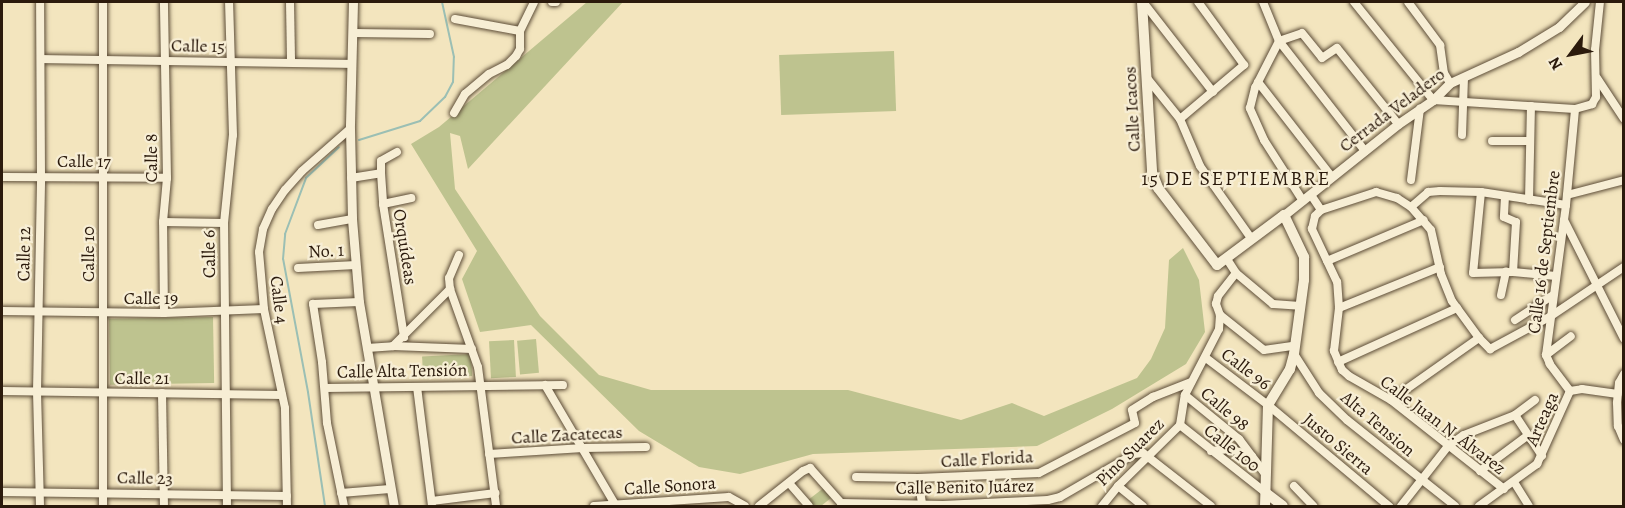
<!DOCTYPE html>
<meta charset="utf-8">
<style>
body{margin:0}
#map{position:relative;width:1625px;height:508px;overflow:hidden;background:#f3e5be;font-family:Alegreya,serif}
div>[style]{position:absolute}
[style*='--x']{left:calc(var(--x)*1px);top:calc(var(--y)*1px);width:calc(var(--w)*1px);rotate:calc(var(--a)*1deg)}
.green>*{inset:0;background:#bec38f;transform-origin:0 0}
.stream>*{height:2px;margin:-1px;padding:0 1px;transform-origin:1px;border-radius:1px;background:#9bbfb4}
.roads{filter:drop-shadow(0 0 2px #5d4d38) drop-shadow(0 0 2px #5d4d38)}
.minor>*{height:8px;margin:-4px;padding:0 4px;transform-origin:4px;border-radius:4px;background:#f7eed5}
.tertiary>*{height:9px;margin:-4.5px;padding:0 4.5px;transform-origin:4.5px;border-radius:4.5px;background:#f7eed5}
.secondary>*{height:10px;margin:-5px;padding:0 5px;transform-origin:5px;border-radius:5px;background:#f7eed5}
span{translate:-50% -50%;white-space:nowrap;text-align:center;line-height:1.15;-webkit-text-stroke:4.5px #f7eed5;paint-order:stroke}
.street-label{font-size:18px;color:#2b1a0c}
.neighbourhood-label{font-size:20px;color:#2b1a0c;letter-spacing:1.5px}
.frame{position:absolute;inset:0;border:3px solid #2b1a0c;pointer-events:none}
.north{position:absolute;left:1541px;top:24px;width:60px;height:60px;-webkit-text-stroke:4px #f7eed5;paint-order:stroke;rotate:238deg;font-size:16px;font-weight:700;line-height:24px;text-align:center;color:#2b1a0c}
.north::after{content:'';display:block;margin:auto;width:21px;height:27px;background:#2b1a0c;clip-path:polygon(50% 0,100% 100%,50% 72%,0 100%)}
</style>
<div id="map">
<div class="green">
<div style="clip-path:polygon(587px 2px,623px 2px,468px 169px,460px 136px,450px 133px,455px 189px,540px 316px,599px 375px,651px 390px,848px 390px,961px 420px,1012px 403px,1044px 416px,1137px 378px,1151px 359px,1165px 328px,1169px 260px,1183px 248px,1199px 280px,1205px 332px,1186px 364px,1112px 409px,1037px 446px,813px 454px,740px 474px,699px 467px,639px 431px,531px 325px,480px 332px,462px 279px,477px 251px,411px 144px,439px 127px)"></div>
<div style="left:894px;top:51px;width:60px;height:115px;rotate:88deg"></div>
<div style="left:213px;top:317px;width:66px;height:104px;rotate:89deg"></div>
<div style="left:536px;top:339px;width:34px;height:19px;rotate:85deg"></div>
<div style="left:514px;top:340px;width:37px;height:25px;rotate:87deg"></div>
<div style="left:471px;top:354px;width:22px;height:49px;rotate:87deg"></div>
<div style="clip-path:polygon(825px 487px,831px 498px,821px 506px,812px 506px,808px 500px)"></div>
</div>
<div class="stream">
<div style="--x:359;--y:140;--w:64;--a:-17.3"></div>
<div style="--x:420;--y:121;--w:35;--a:-44"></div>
<div style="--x:445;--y:97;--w:17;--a:-62"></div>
<div style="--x:453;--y:82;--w:25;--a:-88"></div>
<div style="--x:454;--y:57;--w:56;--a:-102.3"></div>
<div style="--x:325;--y:506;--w:115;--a:-98.5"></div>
<div style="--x:308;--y:392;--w:135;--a:-100.6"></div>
<div style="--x:283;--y:259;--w:25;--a:-85"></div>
<div style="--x:285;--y:234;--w:60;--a:-69.4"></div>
<div style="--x:306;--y:178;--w:45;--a:-43.2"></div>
</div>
<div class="roads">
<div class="minor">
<div style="--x:103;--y:2;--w:504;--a:90"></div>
<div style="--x:290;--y:2;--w:59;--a:89"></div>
<div style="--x:552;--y:2;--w:4;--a:0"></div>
<div style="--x:1143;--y:2;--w:114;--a:52.1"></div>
<div style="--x:1263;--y:2;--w:42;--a:67.7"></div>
<div style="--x:1279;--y:41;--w:140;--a:52"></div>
<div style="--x:1354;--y:2;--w:126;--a:51.1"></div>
<div style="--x:1433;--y:100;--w:142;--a:3.6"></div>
<div style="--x:1575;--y:109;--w:18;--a:-16"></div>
<div style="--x:1592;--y:104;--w:8;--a:-60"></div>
<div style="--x:1596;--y:97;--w:47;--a:-91.2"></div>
<div style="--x:1595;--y:50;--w:48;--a:-84.1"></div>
<div style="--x:1408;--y:2;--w:54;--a:53.3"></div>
<div style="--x:1440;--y:45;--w:28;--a:82"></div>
<div style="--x:1444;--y:73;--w:12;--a:59"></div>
<div style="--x:455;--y:19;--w:66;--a:10.5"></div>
<div style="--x:354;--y:33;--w:76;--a:0.8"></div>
<div style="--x:42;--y:59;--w:310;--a:0.9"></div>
<div style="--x:1147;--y:78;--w:53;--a:51.2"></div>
<div style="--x:1180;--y:119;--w:51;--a:66.9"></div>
<div style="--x:1200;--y:166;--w:88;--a:54.7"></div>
<div style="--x:1597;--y:78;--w:49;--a:56.6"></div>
<div style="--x:1258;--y:82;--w:120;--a:52.1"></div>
<div style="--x:454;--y:113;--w:22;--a:-60"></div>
<div style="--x:465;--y:94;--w:31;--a:-40"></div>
<div style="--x:489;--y:74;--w:20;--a:-27"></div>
<div style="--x:507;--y:65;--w:13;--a:-45"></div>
<div style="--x:516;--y:56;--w:8;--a:-60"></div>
<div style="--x:520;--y:49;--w:18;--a:-90"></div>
<div style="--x:520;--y:31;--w:32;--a:-64"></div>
<div style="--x:1180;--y:119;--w:84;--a:-40.2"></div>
<div style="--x:1244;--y:65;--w:78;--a:-126.1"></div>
<div style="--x:1462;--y:135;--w:57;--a:-88"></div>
<div style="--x:1492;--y:141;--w:38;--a:0"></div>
<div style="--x:397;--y:152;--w:18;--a:151"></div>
<div style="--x:381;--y:161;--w:12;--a:90"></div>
<div style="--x:381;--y:173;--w:31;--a:86"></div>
<div style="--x:383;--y:204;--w:135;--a:81"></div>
<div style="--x:2;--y:177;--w:165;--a:0.3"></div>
<div style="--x:351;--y:178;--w:30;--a:-9"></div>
<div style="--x:1411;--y:180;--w:72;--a:-82.8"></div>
<div style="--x:1481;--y:192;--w:81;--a:95.6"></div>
<div style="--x:1473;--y:273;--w:40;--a:-1.4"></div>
<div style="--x:1513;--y:272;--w:43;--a:5.3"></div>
<div style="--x:1311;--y:195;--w:18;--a:56"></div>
<div style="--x:1567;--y:195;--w:59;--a:-14.7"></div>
<div style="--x:1505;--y:196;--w:21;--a:93"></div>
<div style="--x:1504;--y:217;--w:13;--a:23"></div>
<div style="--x:1516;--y:222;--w:50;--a:93.4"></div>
<div style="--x:1529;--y:200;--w:94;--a:-88.8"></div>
<div style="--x:1303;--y:201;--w:72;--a:-122.6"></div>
<div style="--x:1264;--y:140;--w:35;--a:-114"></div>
<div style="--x:1250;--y:108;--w:21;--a:-76"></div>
<div style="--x:1255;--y:88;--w:53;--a:-62.9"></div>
<div style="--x:1279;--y:41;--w:24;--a:-19"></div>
<div style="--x:1302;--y:33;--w:32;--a:51"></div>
<div style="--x:1322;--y:58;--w:18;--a:-34"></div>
<div style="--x:1337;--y:48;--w:97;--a:51.2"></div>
<div style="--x:383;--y:204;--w:29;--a:-12"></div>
<div style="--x:1411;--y:207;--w:23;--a:-41"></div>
<div style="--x:1428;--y:192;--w:12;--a:-5"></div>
<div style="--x:1440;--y:191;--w:41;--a:1.4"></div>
<div style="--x:1481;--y:192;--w:86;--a:8.7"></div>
<div style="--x:1564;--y:220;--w:133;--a:63.2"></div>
<div style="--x:163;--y:222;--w:61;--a:0.9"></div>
<div style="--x:318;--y:225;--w:35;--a:-10"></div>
<div style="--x:459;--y:255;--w:25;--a:113"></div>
<div style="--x:449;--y:278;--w:11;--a:85"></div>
<div style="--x:450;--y:289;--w:83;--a:70.3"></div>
<div style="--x:478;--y:367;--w:140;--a:82.6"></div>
<div style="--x:1327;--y:261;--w:105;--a:-22.9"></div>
<div style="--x:298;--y:268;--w:58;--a:-3"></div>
<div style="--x:1236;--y:273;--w:48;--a:40"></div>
<div style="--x:1273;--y:304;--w:27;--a:4"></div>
<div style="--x:1501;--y:295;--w:24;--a:-78"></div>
<div style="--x:1339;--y:308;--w:109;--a:-22.1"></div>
<div style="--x:2;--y:311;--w:162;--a:0.7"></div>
<div style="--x:164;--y:313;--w:100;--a:-2.3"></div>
<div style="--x:164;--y:313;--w:91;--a:-90.6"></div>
<div style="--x:163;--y:222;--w:44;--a:-84.8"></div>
<div style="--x:167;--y:178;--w:176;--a:-91"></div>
<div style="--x:1220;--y:315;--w:56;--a:38.5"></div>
<div style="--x:1264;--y:350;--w:30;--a:-8"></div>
<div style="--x:1515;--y:320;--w:45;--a:-33.3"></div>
<div style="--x:393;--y:346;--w:81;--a:-45"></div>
<div style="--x:367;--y:348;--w:26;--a:-4"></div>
<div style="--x:393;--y:346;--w:79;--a:2.2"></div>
<div style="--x:1294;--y:354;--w:46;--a:57.3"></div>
<div style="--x:1319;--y:393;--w:39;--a:44"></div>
<div style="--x:1347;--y:420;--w:138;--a:38.5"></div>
<div style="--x:1546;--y:355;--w:31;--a:-37"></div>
<div style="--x:1206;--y:358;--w:78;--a:37.2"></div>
<div style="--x:1268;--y:405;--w:158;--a:39.9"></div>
<div style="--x:1338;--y:362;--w:131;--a:-24.4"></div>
<div style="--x:1624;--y:374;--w:10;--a:119"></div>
<div style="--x:1619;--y:383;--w:20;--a:96"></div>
<div style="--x:1617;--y:403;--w:23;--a:88"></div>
<div style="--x:1618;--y:426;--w:15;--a:67"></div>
<div style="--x:545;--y:385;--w:140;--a:59.6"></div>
<div style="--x:417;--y:387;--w:120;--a:82.8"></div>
<div style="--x:325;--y:388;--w:238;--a:-0.7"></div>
<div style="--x:2;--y:391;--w:280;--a:0.8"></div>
<div style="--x:1570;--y:391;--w:34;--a:-127"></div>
<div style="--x:1550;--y:364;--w:10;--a:-114"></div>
<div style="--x:1546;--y:355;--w:151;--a:-82.4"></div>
<div style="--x:1566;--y:205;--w:96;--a:-84.6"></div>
<div style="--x:1570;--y:391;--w:12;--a:-9"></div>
<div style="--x:1582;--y:389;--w:36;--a:8"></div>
<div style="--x:162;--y:393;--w:113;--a:89"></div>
<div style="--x:1185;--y:395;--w:70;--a:39.2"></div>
<div style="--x:1239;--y:439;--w:45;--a:53.1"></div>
<div style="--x:1391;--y:400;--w:108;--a:-35.2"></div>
<div style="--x:1515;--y:415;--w:49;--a:56.6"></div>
<div style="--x:1180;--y:425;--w:110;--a:38.3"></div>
<div style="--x:1211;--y:451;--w:19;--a:-6"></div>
<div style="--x:1230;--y:449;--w:23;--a:18"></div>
<div style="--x:489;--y:454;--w:94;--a:-3.7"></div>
<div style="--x:583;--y:448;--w:63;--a:-0.9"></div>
<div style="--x:1480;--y:471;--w:59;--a:-36.7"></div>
<div style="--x:856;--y:477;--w:62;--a:0.9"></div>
<div style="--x:918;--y:478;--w:121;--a:-2.4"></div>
<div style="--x:1039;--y:473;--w:108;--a:-27.5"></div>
<div style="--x:1135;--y:423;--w:13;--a:-103"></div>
<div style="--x:1132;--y:410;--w:25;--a:-32"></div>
<div style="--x:1153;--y:397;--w:41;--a:-21.5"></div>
<div style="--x:918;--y:478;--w:26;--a:81"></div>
<div style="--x:1514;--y:482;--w:28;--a:58"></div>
<div style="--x:789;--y:483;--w:30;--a:49"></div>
<div style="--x:1118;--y:486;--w:32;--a:39"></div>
<div style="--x:1294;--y:486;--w:28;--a:46"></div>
<div style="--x:1504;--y:489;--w:144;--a:-141.8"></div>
<div style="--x:1391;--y:400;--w:48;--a:-150.3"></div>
<div style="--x:1349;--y:376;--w:9;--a:-139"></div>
<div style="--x:1342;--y:370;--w:21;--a:-113"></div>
<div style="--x:1334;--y:351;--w:43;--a:-83.4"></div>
<div style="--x:1339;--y:308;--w:26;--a:-94"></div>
<div style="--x:1337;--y:282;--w:59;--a:-115.3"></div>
<div style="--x:1312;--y:229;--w:13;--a:-77"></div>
<div style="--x:1315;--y:216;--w:8;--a:-45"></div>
<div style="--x:1321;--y:210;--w:58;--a:-18.1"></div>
<div style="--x:1376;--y:192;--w:22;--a:16"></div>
<div style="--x:1397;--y:198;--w:17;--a:33"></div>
<div style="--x:1411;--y:207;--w:30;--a:49"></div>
<div style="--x:1431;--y:230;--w:45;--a:77.2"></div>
<div style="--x:1441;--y:274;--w:29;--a:68"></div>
<div style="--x:1452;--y:301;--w:46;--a:53.9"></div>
<div style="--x:1479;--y:338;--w:16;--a:45"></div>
<div style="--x:1490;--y:349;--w:69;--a:-28.4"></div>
<div style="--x:1551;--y:316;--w:88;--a:-33.9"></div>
<div style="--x:2;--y:492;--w:285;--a:0.8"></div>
<div style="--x:341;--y:493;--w:49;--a:-4.7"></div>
<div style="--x:432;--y:501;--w:64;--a:-7.2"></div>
<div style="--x:841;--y:503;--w:102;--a:1.1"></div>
<div style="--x:943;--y:505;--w:105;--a:-2.7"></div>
<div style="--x:1048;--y:500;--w:12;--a:-14"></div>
<div style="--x:1060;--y:497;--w:86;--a:-30.2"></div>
<div style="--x:1134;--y:454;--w:9;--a:-6"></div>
<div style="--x:1143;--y:453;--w:86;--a:37.9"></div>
<div style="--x:40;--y:506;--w:114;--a:-91.5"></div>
<div style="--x:37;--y:392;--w:216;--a:-88.9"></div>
<div style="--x:41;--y:176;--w:174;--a:-90.3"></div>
<div style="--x:227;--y:506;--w:283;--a:-90.6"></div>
<div style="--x:224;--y:223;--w:88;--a:-84.2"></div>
<div style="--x:233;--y:135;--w:133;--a:-91.7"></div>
<div style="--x:287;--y:506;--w:98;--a:-91.2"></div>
<div style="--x:285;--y:408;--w:101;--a:-102"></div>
<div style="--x:264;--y:309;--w:57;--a:-95"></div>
<div style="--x:259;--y:252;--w:23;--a:-80"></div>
<div style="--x:263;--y:229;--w:22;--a:-66"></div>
<div style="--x:272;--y:209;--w:23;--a:-56"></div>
<div style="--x:285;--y:190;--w:25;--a:-48"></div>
<div style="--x:302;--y:171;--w:64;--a:-41.2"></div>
<div style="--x:344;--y:506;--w:85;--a:-101.6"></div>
<div style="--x:327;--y:423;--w:61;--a:-94.7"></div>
<div style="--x:322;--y:362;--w:59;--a:-98.8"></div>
<div style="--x:313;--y:304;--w:46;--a:-2.5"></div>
<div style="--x:594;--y:506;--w:135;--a:-3.8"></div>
<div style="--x:729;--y:497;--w:18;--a:29"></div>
<div style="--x:759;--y:506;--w:56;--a:-38.5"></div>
<div style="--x:803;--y:471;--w:8;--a:-23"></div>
<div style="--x:810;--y:468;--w:50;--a:48.3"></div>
<div style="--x:1102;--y:506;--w:26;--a:-51"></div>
<div style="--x:1118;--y:486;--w:87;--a:-44.5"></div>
<div style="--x:1180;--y:425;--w:30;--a:-81"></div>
<div style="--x:1185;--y:395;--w:74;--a:-62.7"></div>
<div style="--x:1219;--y:329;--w:14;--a:-86"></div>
<div style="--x:1220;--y:315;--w:12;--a:-110"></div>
<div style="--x:1216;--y:304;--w:8;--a:-76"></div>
<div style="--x:1218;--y:296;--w:29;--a:-52"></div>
<div style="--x:1236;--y:273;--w:17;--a:-123"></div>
<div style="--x:1401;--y:506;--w:76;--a:-51.9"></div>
<div style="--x:1448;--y:446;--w:19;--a:-35"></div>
<div style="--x:1464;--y:435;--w:55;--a:-21.4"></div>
<div style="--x:1515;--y:415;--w:25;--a:-37"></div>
<div style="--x:1479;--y:506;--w:72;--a:-35.9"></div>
<div style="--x:1537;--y:464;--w:80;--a:-65.7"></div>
</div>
<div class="tertiary">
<div style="--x:353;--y:2;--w:127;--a:91.4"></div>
<div style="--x:350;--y:129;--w:90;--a:88.7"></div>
<div style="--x:352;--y:219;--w:83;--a:85.2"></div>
<div style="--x:359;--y:302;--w:207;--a:80.3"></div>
<div style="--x:1284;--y:215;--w:146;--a:-38.6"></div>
<div style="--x:1398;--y:124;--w:42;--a:-34.4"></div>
<div style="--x:1433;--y:100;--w:24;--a:-45"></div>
<div style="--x:1450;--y:83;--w:75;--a:-24.5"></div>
<div style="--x:1518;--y:52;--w:48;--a:-31.4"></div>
<div style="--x:1559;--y:27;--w:36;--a:-44"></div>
</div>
<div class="secondary">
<div style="--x:1142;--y:2;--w:170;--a:86.6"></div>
<div style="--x:1152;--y:172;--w:17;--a:69"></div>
<div style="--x:1158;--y:188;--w:97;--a:52.5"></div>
<div style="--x:1217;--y:265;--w:84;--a:-36.7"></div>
<div style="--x:1284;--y:215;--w:47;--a:64.5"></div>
<div style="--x:1304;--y:257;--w:23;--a:90"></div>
<div style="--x:1304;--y:280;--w:75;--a:97.7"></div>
<div style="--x:1294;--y:354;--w:16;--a:105"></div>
<div style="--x:1290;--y:369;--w:42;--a:121.4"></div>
<div style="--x:1268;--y:405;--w:101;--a:91.7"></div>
<div style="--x:1266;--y:493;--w:21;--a:37"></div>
</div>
</div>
<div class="street-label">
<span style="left:198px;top:46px;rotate:1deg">Calle 15</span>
<span style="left:1132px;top:109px;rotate:-93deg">Calle Icacos</span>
<span style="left:1392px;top:110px;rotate:-37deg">Cerrada Veladero</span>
<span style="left:151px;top:158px;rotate:-90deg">Calle 8</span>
<span style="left:84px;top:161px">Calle 17</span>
<span style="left:405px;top:247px;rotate:81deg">Orquídeas</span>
<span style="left:326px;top:251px;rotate:-3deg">No. 1</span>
<span style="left:1544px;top:252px;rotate:-83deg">Calle 16 de Septiembre</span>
<span style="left:24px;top:254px;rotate:-89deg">Calle 12</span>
<span style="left:88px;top:254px;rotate:-90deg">Calle 10</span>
<span style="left:209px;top:254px;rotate:-91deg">Calle 6</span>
<span style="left:151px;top:298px">Calle 19</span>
<span style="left:279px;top:300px;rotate:83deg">Calle 4</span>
<span style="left:1246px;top:369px;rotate:37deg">Calle 96</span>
<span style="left:402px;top:371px;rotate:-1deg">Calle Alta Tensión</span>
<span style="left:142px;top:378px">Calle 21</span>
<span style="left:1225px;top:409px;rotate:40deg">Calle 98</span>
<span style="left:1542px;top:419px;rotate:-66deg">Arteaga</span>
<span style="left:1378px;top:424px;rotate:40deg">Alta Tension</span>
<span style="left:1443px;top:425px;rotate:37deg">Calle Juan N. Álvarez</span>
<span style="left:567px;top:435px;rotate:-3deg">Calle Zacatecas</span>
<span style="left:1338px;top:444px;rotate:40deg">Justo Sierra</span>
<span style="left:1232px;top:448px;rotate:38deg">Calle 100</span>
<span style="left:1130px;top:452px;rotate:-45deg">Pino Suarez</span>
<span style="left:987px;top:459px;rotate:-3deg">Calle Florida</span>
<span style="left:145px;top:478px;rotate:1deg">Calle 23</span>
<span style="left:670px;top:486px;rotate:-4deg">Calle Sonora</span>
<span style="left:965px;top:487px;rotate:-1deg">Calle Benito Juárez</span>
</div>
<div class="neighbourhood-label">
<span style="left:1236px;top:178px">15 DE SEPTIEMBRE</span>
</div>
<div class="frame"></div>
<div class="north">N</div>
</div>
